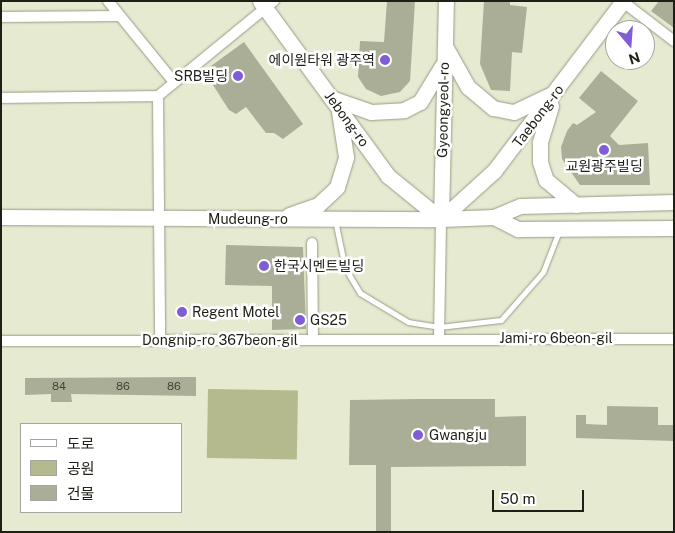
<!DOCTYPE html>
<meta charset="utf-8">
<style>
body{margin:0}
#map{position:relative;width:675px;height:533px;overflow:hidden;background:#e6ead1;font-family:"Public Sans","Noto Sans KR",sans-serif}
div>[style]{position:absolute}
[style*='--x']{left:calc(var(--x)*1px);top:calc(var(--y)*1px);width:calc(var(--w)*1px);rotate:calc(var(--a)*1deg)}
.green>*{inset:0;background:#b5ba8e;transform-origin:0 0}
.building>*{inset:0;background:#abae97}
.roads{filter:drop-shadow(0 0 1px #989b85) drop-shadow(0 0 1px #989b85)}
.lane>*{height:5px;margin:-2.5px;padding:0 2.5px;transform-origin:2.5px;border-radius:2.5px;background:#fff}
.street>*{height:10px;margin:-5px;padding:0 5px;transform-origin:5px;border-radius:5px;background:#fff}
.secondary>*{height:15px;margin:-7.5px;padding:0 7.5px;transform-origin:7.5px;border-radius:7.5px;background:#fff}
.dots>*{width:14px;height:14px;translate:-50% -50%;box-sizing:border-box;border:2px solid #fff;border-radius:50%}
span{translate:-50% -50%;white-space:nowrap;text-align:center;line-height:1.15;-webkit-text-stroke:5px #fff;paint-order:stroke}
.number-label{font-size:11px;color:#414337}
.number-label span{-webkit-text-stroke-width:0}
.poi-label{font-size:14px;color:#1e1f17}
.right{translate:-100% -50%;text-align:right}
.left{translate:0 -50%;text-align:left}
.street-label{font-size:14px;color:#1e1f17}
.frame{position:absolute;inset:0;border:2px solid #1e1f17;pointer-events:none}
.legend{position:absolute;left:20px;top:423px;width:162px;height:90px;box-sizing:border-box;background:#fff;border:1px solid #a5a5a2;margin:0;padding:6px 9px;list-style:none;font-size:15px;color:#1e1f17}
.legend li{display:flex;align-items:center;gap:10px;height:25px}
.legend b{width:25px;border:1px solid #a5a5a2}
.north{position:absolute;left:605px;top:20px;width:50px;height:50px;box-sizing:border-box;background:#fff;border:1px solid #a5a5a2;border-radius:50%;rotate:162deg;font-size:14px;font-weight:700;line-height:20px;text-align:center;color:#1e1f17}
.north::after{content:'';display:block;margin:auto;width:18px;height:22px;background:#805cd6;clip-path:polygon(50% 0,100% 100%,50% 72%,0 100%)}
.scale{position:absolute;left:492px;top:490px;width:92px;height:22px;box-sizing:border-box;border:2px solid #1e1f17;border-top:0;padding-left:6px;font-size:15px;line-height:18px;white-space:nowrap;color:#1e1f17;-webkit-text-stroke:4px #fff;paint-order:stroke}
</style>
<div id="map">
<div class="green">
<div style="left:208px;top:389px;width:90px;height:69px;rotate:1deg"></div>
</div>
<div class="building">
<div style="clip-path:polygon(387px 1px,415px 1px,410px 81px,400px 92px,381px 96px,366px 89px,358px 77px,360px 41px,384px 42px)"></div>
<div style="clip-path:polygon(484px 1px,510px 1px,510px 5px,527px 7px,522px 53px,512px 52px,510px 91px,491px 90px,480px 64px)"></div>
<div style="clip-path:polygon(659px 1px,674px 1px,674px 28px,651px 11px)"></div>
<div style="clip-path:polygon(244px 42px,303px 124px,283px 139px,274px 133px,266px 133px,246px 107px,236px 114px,229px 110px,204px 71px)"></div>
<div style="clip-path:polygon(601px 71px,638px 101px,610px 136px,619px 145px,648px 143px,650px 185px,580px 185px,562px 159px,561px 147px,567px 131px,573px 123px,577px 125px,596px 112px,579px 98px)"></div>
<div style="clip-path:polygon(226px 245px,303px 247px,306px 329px,272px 330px,272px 286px,225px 285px)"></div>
<div style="clip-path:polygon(196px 377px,196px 396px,71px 394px,72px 402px,51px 402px,51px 394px,25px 395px,25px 378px)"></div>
<div style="clip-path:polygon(419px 399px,495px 399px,495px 417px,526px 416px,526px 466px,391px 467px,391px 532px,376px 532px,376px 465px,349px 465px,350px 400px)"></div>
<div style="clip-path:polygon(607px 406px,658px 407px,658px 425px,674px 425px,674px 441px,576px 438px,576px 415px,586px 415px,586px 424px,607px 425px)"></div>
</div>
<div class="roads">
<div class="lane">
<div style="--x:335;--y:220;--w:49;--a:78.2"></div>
<div style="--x:345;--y:268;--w:29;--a:59"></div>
<div style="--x:360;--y:293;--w:56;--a:31.1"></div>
<div style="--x:408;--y:322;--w:31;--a:9"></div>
<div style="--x:439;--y:327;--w:62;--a:-6.4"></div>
<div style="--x:501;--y:320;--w:64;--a:-48.8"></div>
<div style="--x:543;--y:272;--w:44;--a:-68.7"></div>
</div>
<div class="street">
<div style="--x:108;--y:1;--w:103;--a:50.9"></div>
<div style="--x:622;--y:1;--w:66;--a:37.6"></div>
<div style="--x:1;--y:17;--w:118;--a:-0.5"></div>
<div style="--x:158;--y:96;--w:245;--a:89.5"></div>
<div style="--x:1;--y:98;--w:157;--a:-0.7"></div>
<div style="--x:158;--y:96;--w:150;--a:-39.3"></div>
<div style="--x:312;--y:243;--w:97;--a:89.4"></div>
<div style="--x:439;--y:338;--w:119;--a:-89"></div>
<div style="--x:1;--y:341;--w:673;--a:-0.17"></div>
</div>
<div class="secondary">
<div style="--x:260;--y:1;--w:217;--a:53.8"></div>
<div style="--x:388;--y:176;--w:68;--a:39.1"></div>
<div style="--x:446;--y:48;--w:45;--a:60.6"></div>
<div style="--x:468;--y:87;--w:33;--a:40"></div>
<div style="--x:493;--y:108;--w:21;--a:11"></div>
<div style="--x:514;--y:112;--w:42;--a:-25.3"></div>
<div style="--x:331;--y:98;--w:42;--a:19.3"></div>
<div style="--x:371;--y:112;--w:33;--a:-3"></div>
<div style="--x:404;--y:110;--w:18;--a:-27"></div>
<div style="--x:420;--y:102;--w:42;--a:-58.6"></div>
<div style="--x:551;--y:106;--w:39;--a:107"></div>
<div style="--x:540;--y:143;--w:19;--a:90"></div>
<div style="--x:540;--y:162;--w:19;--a:72"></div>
<div style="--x:546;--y:180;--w:39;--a:40"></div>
<div style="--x:289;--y:215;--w:31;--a:-19"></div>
<div style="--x:318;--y:205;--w:26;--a:-43"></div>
<div style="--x:337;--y:187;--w:31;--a:-73"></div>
<div style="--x:346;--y:157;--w:47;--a:-98.7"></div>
<div style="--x:1;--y:217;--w:440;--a:0.3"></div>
<div style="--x:441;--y:219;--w:53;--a:-2.2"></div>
<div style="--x:494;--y:217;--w:28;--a:-23"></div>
<div style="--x:520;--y:206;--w:154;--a:-1.5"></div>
<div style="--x:494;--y:217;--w:27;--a:27"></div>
<div style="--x:518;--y:229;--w:156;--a:-0.4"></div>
<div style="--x:441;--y:219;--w:72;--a:-42.2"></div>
<div style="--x:494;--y:171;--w:213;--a:-52.8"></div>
<div style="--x:441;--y:219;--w:218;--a:-88.7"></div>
</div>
</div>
<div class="dots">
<div style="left:385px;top:60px;background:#805cd6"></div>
<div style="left:238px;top:76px;background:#805cd6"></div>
<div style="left:604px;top:150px;background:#805cd6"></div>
<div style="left:264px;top:266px;background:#805cd6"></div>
<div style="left:182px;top:312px;background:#805cd6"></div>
<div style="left:300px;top:320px;background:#805cd6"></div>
<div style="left:418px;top:435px;background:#805cd6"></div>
</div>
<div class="number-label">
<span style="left:59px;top:386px">84</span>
<span style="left:123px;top:386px">86</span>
<span style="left:174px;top:386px">86</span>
</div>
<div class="poi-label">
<span class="right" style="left:375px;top:60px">에이원타워 광주역</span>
<span class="right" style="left:228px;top:76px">SRB빌딩</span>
<span style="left:604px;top:166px">교원광주빌딩</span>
<span class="left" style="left:274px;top:266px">한국시멘트빌딩</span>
<span class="left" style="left:192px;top:312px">Regent Motel</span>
<span class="left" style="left:310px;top:320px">GS25</span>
<span class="left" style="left:429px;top:435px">Gwangju</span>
</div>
<div class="street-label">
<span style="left:443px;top:110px;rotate:-89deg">Gyeongyeol-ro</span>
<span style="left:538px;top:116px;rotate:-53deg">Taebong-ro</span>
<span style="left:347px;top:119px;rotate:54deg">Jebong-ro</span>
<span style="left:248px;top:219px">Mudeung-ro</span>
<span style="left:556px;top:338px">Jami-ro 6beon-gil</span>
<span style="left:220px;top:340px">Dongnip-ro 367beon-gil</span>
</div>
<div class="frame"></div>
<ul class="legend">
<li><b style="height:6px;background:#fff"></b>도로</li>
<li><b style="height:14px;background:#b5ba8e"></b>공원</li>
<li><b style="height:14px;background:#abae97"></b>건물</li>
</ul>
<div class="north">N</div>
<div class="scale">50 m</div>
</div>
